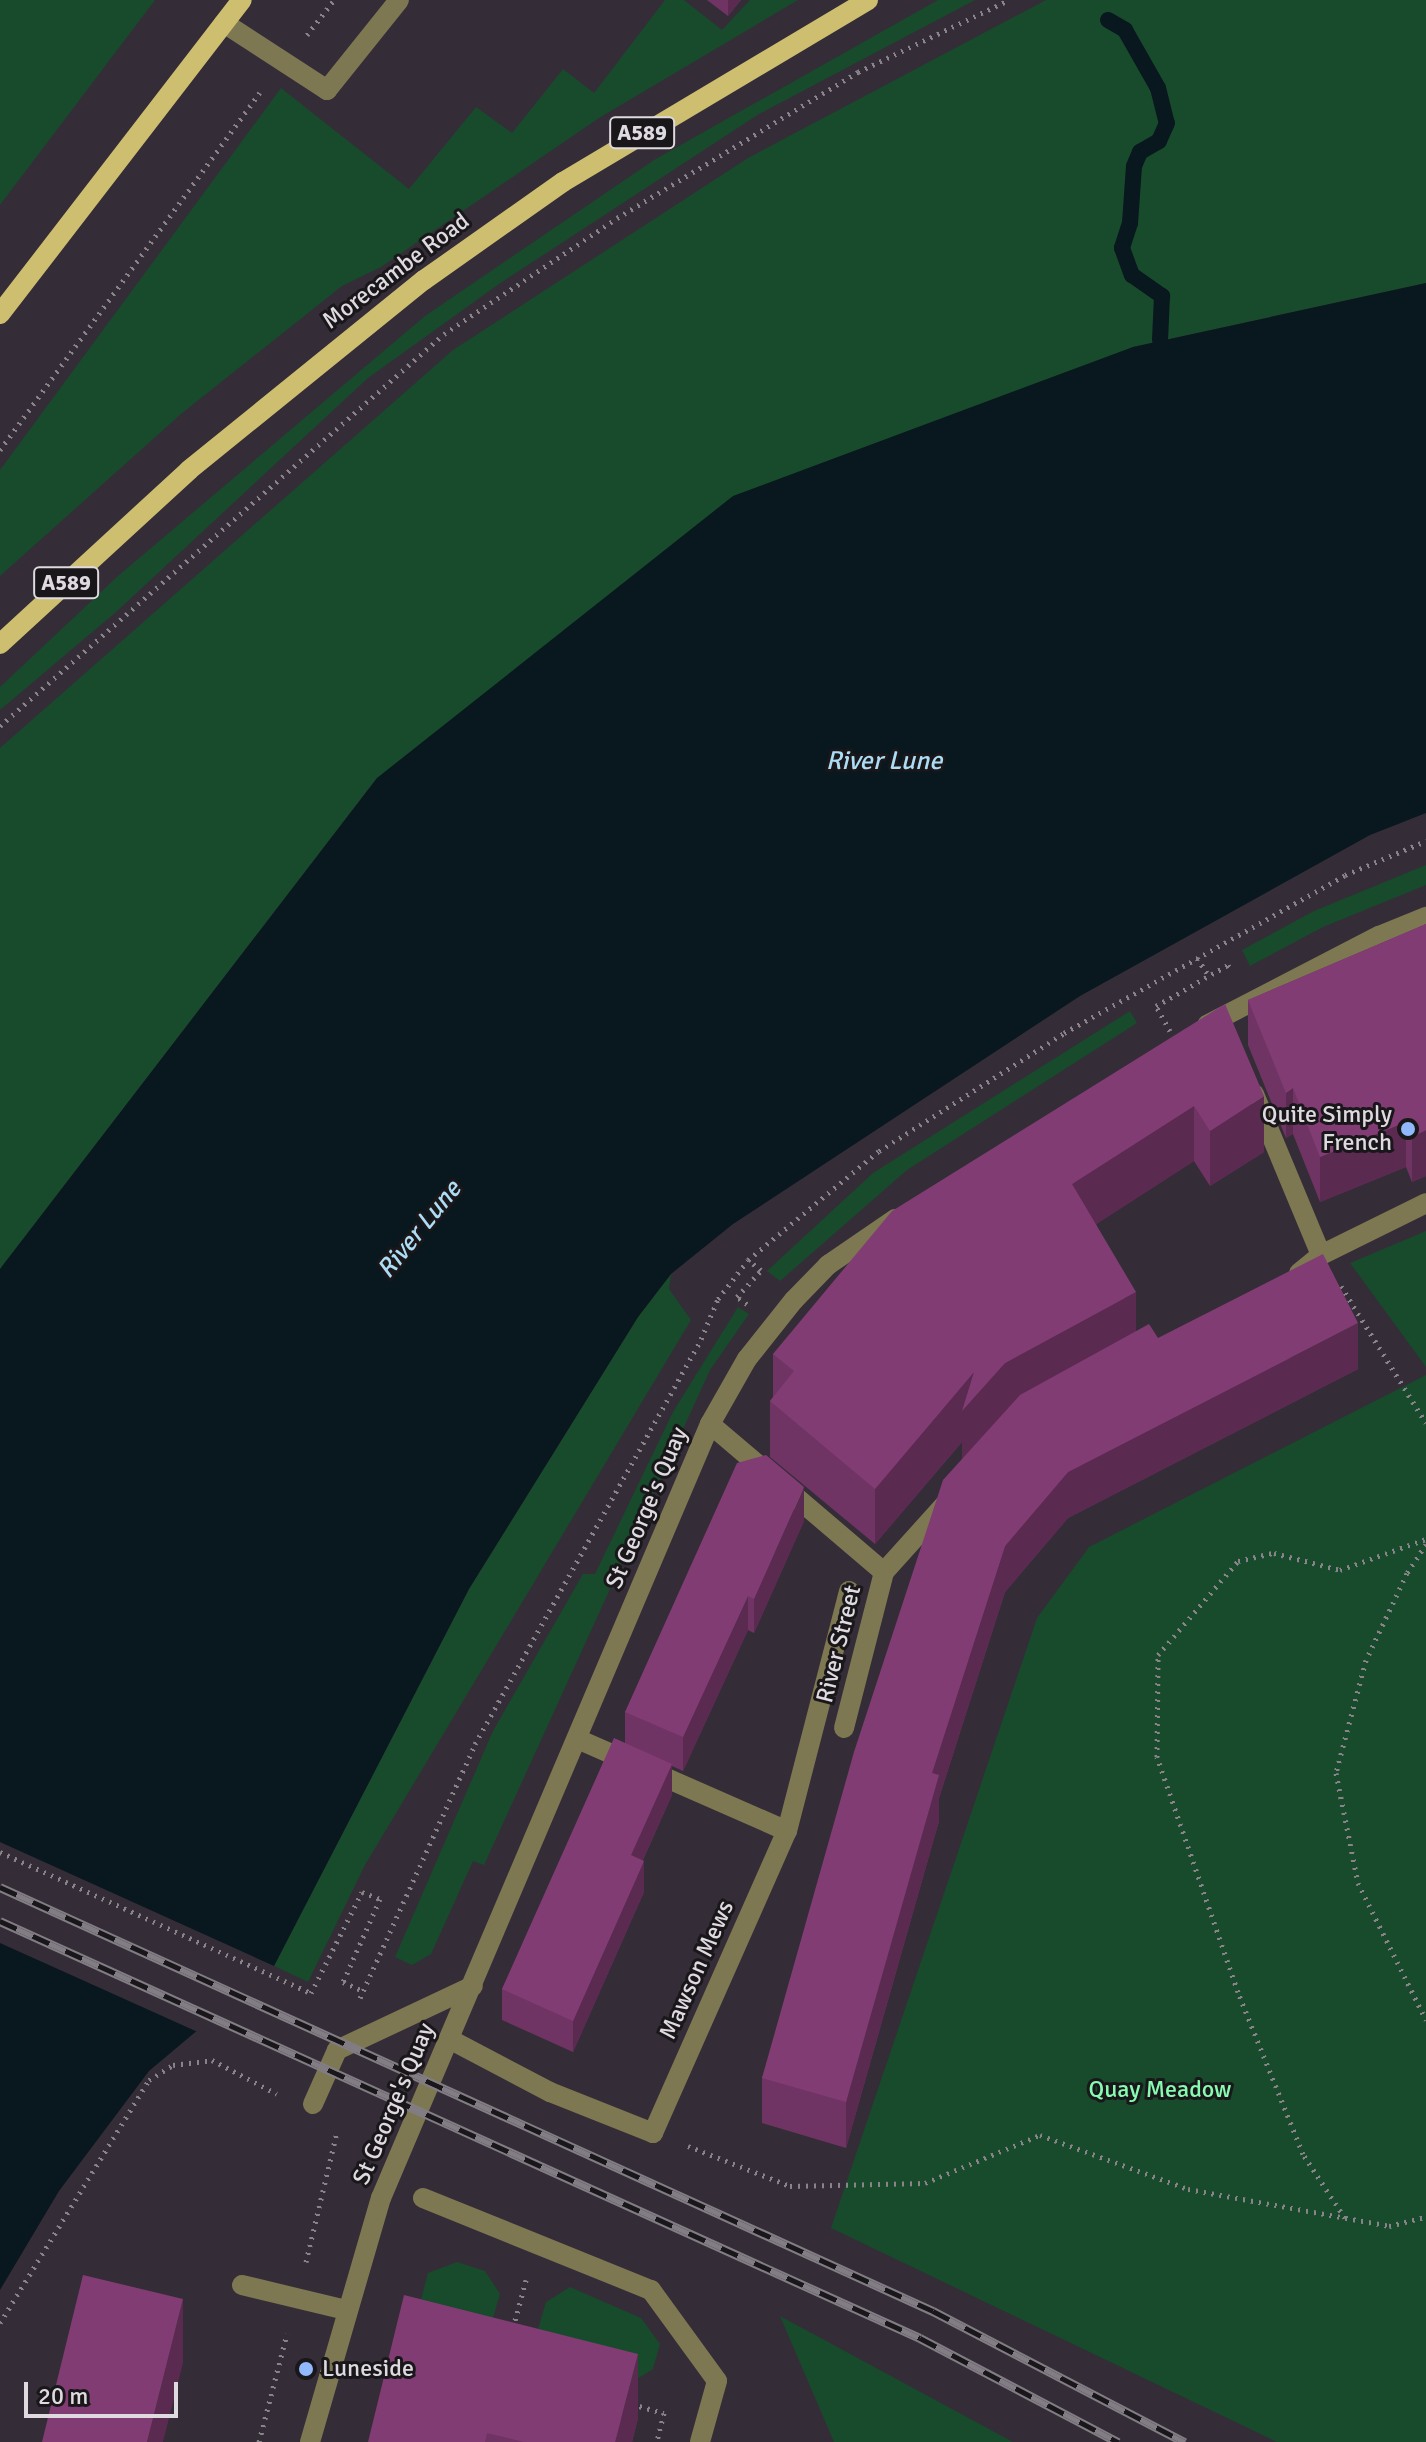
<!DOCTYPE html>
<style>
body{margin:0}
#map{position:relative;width:1426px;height:2442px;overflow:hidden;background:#342d37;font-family:Signika,sans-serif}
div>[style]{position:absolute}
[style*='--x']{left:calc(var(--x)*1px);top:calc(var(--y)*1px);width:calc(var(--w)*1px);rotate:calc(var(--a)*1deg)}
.green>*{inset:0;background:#184a2c}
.water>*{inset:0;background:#09171e}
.pier>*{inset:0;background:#342d37}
.stream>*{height:16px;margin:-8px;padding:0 8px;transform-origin:8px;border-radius:8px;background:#09171e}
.path>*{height:5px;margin-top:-2.5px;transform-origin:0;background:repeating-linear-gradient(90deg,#89838b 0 2px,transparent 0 8px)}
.minor>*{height:20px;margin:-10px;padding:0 10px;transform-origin:10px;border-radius:10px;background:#7e7852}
.major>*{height:20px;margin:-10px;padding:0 10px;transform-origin:10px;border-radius:10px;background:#cdbf6f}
.rail>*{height:9px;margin-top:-4.5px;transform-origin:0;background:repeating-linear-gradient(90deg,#1a171b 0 18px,#827d85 0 36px);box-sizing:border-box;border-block:2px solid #827d85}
.wall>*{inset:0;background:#703464}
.shaded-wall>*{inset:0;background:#5b2a51}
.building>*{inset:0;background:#823c74}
.dots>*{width:22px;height:22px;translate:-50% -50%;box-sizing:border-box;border:4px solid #1a171b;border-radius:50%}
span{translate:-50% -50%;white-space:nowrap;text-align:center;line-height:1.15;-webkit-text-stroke:6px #1a171b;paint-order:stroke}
.shield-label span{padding:2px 6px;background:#1a171b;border:2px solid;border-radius:6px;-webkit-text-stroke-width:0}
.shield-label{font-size:22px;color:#dedae0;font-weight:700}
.street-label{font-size:24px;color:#dedae0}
.poi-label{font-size:24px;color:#dedae0}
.right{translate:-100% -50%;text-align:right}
.left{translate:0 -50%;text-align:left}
.park-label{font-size:24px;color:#87fcb1}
.water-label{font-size:26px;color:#acddf5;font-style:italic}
.scale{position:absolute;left:24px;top:2382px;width:154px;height:36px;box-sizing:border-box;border:4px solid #dedae0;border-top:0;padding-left:10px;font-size:24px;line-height:28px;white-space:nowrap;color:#dedae0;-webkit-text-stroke:6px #1a171b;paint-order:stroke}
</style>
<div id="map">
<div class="green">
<div style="clip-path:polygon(0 0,155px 0,0 205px)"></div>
<div style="clip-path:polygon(665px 0,684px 0,722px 30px,750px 0,798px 0,599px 118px,381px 267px,342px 286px,181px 414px,0 576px,0 470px,281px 88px,409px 189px,476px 107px,512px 133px,563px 69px,594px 93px)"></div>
<div style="clip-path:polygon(938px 0,975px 0,759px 114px,499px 284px,368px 378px,116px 612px,0 710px,0 687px,118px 576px,425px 316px,654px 160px)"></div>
<div style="clip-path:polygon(1046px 0,1426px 0,1426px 283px,1133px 347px,377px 778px,0 1269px,0 748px,453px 350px,748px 158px)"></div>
<div style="clip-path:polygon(1426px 865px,1426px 885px,1323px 927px,1250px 966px,1242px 950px,1314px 911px)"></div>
<div style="clip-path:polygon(1130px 1011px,1137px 1023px,907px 1170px,780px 1281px,767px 1271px,873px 1173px)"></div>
<div style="clip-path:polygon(1426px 1231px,1426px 1367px,1350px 1263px)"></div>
<div style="clip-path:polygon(671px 1274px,669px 1289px,691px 1320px,365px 1865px,308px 1982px,274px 1966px,469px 1589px,638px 1317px)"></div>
<div style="clip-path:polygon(738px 1307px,749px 1314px,710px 1370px,484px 1865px,473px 1861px,431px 1954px,412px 1965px,395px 1957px,493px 1731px,583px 1574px,595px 1574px,673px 1412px)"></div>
<div style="clip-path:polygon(1426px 1375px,1426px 2442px,1277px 2442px,831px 2228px,1037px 1618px,1089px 1547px)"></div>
<div style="clip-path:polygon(457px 2262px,485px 2271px,500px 2294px,488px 2335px,416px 2318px,428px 2273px)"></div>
<div style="clip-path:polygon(570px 2287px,641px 2318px,660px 2344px,653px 2369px,624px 2387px,536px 2336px,546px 2302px)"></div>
<div style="clip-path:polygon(780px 2316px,1013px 2442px,834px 2442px)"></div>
</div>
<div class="water">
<div style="clip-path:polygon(1426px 283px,1426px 813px,1370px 835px,1080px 996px,733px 1224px,671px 1274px,638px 1317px,469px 1589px,274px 1966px,149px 2071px,59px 2191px,0 2290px,0 1269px,377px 778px,733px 496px,1133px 347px)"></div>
</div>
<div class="pier">
<div style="clip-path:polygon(0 1842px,274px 1966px,278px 1968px,200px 2033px,0 1943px)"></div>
</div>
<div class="stream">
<div style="--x:1108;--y:20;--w:20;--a:30"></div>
<div style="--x:1125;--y:30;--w:67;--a:60.4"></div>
<div style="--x:1158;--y:88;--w:36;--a:76"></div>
<div style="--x:1167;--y:123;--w:20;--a:114"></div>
<div style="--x:1159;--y:141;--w:22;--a:150"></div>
<div style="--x:1140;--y:152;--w:15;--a:113"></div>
<div style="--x:1134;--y:166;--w:57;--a:94"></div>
<div style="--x:1130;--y:223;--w:26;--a:108"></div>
<div style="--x:1122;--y:248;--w:29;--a:70"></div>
<div style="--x:1132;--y:275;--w:37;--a:35"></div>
<div style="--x:1162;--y:296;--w:44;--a:92.6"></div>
</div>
<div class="path">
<div style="--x:307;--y:35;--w:44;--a:-52.4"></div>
<div style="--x:0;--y:450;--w:442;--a:-54"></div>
<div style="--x:0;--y:726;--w:592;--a:-41.44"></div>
<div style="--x:444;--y:334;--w:208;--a:-33.8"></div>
<div style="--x:617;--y:218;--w:282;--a:-31.2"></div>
<div style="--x:858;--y:72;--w:167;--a:-25.5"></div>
<div style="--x:1197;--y:958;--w:22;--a:56"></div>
<div style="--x:1170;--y:1031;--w:29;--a:-119"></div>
<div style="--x:1156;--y:1006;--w:83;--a:-29.7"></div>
<div style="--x:1228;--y:965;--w:6;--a:59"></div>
<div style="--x:1341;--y:1286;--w:161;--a:58.2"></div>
<div style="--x:747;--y:1304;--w:12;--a:-145"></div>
<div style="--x:737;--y:1297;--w:36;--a:-48"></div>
<div style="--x:761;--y:1270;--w:16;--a:-142"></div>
<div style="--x:1426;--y:1544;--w:35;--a:123"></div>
<div style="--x:1407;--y:1573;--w:96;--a:115.2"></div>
<div style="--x:1366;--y:1660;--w:117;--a:104.9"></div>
<div style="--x:1336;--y:1773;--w:112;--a:78.7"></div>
<div style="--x:1358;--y:1883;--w:153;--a:63.6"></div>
<div style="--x:0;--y:1852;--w:341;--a:24.4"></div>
<div style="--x:311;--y:1993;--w:113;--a:-63.2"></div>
<div style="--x:362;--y:1892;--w:19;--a:21"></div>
<div style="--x:380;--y:1899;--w:91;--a:114"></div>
<div style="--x:343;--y:1982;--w:22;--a:24"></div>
<div style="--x:360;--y:1998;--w:279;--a:-65.6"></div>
<div style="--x:475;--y:1744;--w:464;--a:-60.8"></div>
<div style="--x:701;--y:1339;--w:43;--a:-67"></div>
<div style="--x:718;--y:1299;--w:49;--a:-52.4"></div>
<div style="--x:748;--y:1260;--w:170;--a:-39.8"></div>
<div style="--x:879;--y:1151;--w:219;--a:-32.5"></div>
<div style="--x:1064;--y:1033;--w:322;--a:-29.3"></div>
<div style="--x:1345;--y:875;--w:88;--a:-22.8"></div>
<div style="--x:688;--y:2146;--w:110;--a:21.4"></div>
<div style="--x:790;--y:2186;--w:135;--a:-1.3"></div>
<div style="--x:925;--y:2183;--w:125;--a:-22.7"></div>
<div style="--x:1040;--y:2135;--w:158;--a:20"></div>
<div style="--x:1188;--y:2189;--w:204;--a:10.4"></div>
<div style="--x:1389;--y:2226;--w:38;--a:-14"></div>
<div style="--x:1345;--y:2218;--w:77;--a:-123.3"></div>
<div style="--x:1303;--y:2154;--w:175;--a:-111.9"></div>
<div style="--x:1238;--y:1992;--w:249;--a:-109"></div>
<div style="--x:1157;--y:1757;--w:102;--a:-89.4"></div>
<div style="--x:1158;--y:1655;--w:123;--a:-49.6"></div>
<div style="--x:1238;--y:1561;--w:37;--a:-13"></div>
<div style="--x:1274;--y:1553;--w:68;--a:14.4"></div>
<div style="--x:1340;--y:1570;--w:91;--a:-19.8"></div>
<div style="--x:306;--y:2262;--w:134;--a:-76.6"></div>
<div style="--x:0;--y:2323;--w:285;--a:-58.5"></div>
<div style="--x:149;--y:2080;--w:28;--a:-32"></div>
<div style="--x:173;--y:2065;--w:39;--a:-7"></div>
<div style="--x:212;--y:2060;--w:73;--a:27.6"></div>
<div style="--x:513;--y:2328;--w:50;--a:-74.8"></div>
<div style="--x:632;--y:2404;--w:33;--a:16"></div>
<div style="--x:664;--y:2413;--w:30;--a:104"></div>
<div style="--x:259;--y:2442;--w:112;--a:-75.5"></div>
</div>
<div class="minor">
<div style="--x:224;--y:23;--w:123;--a:33"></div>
<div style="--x:327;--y:90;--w:115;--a:-51.3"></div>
<div style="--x:1207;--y:1025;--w:194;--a:-27.4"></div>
<div style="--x:1379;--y:936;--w:51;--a:-22"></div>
<div style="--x:1254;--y:1094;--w:174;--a:67.4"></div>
<div style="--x:1299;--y:1273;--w:28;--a:-39"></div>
<div style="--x:1321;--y:1255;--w:117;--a:-26.3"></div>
<div style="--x:710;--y:1424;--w:228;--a:40.4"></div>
<div style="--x:844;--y:1728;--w:161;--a:-75.6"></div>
<div style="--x:884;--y:1572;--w:94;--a:-48"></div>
<div style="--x:787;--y:1831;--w:248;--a:-75.5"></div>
<div style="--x:451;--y:2040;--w:112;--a:27.7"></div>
<div style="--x:550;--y:2092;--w:111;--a:21.7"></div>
<div style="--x:653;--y:2133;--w:330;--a:-66.1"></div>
<div style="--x:787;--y:1831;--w:226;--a:-156.3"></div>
<div style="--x:313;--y:2104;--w:59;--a:-66"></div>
<div style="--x:337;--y:2050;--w:150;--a:-25.2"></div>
<div style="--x:423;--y:2198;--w:246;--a:22"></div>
<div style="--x:651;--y:2290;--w:112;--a:54"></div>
<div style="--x:717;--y:2381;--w:63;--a:105.6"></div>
<div style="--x:242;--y:2285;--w:107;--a:13.5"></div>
<div style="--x:310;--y:2442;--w:254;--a:-73.8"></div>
<div style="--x:381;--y:2198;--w:841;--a:-66.97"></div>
<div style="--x:710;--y:1424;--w:75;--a:-60.4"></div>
<div style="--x:747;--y:1359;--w:75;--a:-51.5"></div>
<div style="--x:794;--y:1300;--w:49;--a:-45.8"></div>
<div style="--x:828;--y:1265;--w:81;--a:-34.5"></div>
</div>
<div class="major">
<div style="--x:0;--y:314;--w:396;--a:-52.4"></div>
<div style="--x:0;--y:644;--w:257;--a:-42.6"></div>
<div style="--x:189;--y:470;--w:302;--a:-39"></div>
<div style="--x:424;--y:280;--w:170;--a:-35.2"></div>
<div style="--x:563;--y:182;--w:355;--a:-30.8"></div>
</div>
<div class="rail">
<div style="--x:0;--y:1887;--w:1025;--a:24.44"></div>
<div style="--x:933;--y:2311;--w:284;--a:27.5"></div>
<div style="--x:0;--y:1921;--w:1010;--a:24.38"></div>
<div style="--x:920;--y:2338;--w:224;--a:27.7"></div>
</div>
<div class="wall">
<div style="clip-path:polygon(707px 0,741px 0,728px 16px)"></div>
<div style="clip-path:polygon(1426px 924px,1426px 1176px,1412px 1182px,1406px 1167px,1320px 1202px,1293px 1134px,1286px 1138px,1248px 1045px,1248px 1000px)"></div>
<div style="clip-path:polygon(1225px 1004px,1264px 1152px,1210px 1186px,1194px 1161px,1096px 1224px,1136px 1331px,1158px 1338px,1358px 1369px,1068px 1518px,1005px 1592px,939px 1798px,939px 1821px,846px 2148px,762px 2123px,762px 2078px,962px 1459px,962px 1442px,875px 1544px,770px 1457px,770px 1401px,773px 1397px,773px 1354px)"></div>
<div style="clip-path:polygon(804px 1521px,754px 1633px,748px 1630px,683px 1771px,672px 1766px,672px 1795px,643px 1860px,644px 1892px,573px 2052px,502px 2020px,502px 1989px,625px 1743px,625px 1712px)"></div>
<div style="clip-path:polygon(638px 2418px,632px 2442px,368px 2442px)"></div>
</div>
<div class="shaded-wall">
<div style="clip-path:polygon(728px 0,741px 0,728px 16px)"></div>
<div style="clip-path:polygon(1293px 1088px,1293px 1134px,1286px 1138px,1286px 1093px)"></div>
<div style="clip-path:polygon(1264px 1096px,1264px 1152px,1210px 1186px,1210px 1131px)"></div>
<div style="clip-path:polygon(1194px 1106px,1194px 1161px,1072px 1240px,1072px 1184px)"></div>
<div style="clip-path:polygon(1406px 1122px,1406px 1167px,1320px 1202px,1320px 1157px)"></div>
<div style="clip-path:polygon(1426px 1130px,1426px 1176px,1412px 1182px,1412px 1137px)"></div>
<div style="clip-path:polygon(1136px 1292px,1136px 1347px,962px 1466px,962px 1442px,875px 1544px,875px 1489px,974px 1372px,1005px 1363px)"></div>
<div style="clip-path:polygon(1358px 1323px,1358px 1369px,1068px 1518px,1005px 1592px,939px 1798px,939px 1821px,846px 2148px,846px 2102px,932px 1773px,1005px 1546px,1068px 1472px)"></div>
<div style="clip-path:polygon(804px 1487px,804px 1521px,754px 1633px,754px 1599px)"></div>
<div style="clip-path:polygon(748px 1596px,748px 1630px,683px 1771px,683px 1737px)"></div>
<div style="clip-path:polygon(672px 1764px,672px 1795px,631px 1886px,631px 1855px)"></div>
<div style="clip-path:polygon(644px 1861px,644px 1892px,573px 2052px,573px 2021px)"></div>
<div style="clip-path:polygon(183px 2299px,183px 2363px,163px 2442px,147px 2442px)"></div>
<div style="clip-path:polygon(638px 2354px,638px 2418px,632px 2442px,615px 2442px)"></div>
</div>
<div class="building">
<div style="clip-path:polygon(1426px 924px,1426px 1130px,1412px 1137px,1406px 1122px,1320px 1157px,1293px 1088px,1286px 1093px,1248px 1000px)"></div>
<div style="clip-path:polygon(1225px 1004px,1264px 1096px,1210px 1131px,1194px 1106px,1072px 1184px,1136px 1292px,1005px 1363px,962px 1411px,974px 1372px,875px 1489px,770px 1401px,794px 1371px,773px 1354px,892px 1211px)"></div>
<div style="clip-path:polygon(1323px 1254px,1358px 1323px,1068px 1472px,1005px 1546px,932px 1773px,939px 1775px,846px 2102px,762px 2078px,854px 1752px,943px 1480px,1020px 1395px,1149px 1324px,1158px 1338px)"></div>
<div style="clip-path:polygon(766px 1455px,804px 1487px,754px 1599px,748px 1596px,683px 1737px,625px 1712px,737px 1463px)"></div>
<div style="clip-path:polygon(614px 1738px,672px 1764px,631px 1855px,644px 1861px,573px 2021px,502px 1989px)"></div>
<div style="clip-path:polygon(83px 2275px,183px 2299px,147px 2442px,42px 2442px)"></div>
<div style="clip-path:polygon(404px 2295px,638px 2354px,615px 2442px,524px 2442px,487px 2433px,485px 2442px,368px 2442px)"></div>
</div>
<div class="dots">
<div style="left:1408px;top:1129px;background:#91b8fd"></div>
<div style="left:306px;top:2369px;background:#91b8fd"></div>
</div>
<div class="shield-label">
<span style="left:642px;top:133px">A589</span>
<span style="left:66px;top:583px">A589</span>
</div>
<div class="street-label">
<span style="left:396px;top:271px;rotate:-37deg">Morecambe Road</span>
<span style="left:647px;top:1508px;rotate:-67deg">St George's Quay</span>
<span style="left:839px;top:1644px;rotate:-76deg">River Street</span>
<span style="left:697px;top:1970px;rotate:-66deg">Mawson Mews</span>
<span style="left:394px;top:2104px;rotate:-67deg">St George's Quay</span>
</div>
<div class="poi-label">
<span class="right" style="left:1392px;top:1129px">Quite Simply<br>French</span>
<span class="left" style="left:322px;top:2369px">Luneside</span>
</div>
<div class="park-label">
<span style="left:1160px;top:2090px">Quay Meadow</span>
</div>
<div class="water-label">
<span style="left:884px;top:762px">River Lune</span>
<span style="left:420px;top:1230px;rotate:-51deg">River Lune</span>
</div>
<div class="scale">20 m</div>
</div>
